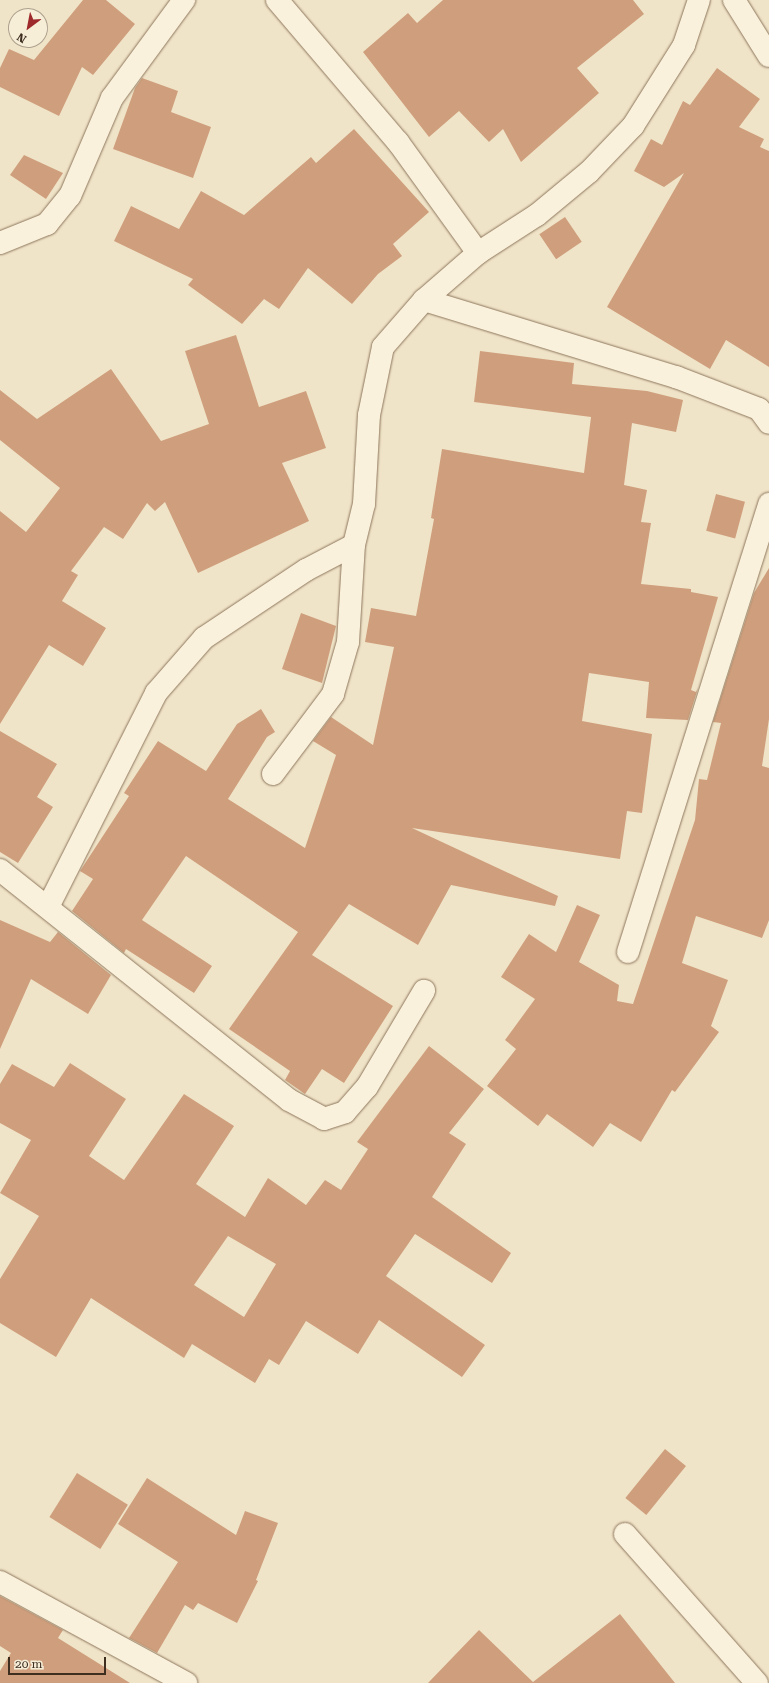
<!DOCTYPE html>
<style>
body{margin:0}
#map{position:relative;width:769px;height:1683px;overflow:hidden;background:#f0e4c8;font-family:"Roboto Serif",serif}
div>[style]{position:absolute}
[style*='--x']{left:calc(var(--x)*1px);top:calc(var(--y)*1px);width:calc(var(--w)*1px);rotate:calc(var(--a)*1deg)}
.building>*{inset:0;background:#cf9f7d;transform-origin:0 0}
.roads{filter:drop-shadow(0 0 1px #8d765c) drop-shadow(0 0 1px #8d765c)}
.minor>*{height:22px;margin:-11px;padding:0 11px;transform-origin:11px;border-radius:11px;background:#faf1dc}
span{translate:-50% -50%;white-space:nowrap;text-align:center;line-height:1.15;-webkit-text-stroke:3px #f7eed8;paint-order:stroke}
.north{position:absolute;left:8px;top:8px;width:40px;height:40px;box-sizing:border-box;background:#f7eed8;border:1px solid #ada18e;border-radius:50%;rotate:212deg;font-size:11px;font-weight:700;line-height:16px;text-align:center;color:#3d2e20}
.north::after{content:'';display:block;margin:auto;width:14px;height:18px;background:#9e2a2b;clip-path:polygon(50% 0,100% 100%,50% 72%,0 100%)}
.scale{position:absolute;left:8px;top:1657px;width:98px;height:18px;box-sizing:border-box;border:2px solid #3d2e20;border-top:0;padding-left:5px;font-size:12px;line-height:14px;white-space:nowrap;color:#3d2e20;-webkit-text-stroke:3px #f7eed8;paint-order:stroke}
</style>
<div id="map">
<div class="building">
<div style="clip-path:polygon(83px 0,106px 0,135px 24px,93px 75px,82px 67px,59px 116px,0 87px,0 68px,9px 49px,34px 60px)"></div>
<div style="clip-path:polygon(443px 0,633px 0,644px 14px,577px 68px,599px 93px,521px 162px,503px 129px,489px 142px,459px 111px,429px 137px,363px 52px,408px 13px,417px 23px)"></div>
<div style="clip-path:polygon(717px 68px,760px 99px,739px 127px,764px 139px,760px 147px,769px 151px,769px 367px,726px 340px,710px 369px,607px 307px,684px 173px,664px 187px,634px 171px,651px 139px,662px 145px,683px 101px,690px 105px)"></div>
<div style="clip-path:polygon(142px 78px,178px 91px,171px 112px,211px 127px,193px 178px,113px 149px,135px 88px)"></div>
<div style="clip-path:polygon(354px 129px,429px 212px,393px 244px,402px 256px,378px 274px,352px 304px,308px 268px,279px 309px,264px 299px,242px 324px,188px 285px,193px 279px,114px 241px,131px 206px,179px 229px,201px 191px,244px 215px,311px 157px,316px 163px)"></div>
<div style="clip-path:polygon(24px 155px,63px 173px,46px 199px,10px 175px)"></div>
<div style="left:565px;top:217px;width:30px;height:31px;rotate:56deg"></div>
<div style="clip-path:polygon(236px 335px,259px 407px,306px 391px,326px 448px,282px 463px,309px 521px,198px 573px,165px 502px,155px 511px,147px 503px,123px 539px,104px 527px,71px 571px,78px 575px,62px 601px,106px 628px,83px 666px,49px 645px,0 724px,0 511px,26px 532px,60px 488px,0 440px,0 390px,37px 419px,111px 369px,161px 441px,209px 424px,185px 351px)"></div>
<div style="clip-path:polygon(480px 351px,574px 363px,572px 384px,647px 391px,683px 400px,676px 432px,632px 423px,624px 485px,647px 490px,641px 522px,651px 523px,641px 584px,691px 589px,691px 592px,718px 597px,691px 690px,696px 692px,698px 688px,688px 720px,646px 718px,649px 682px,589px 673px,582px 721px,652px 734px,642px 813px,627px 811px,620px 859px,412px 828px,558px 896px,555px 906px,451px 885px,418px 945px,349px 904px,312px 955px,393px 1006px,344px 1083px,322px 1069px,305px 1094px,285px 1080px,290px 1071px,229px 1029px,298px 932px,186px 856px,142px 920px,212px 966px,194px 993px,126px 949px,124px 953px,72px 911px,93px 879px,80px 871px,129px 796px,124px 793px,158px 741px,206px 771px,237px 724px,261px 709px,275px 732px,267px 737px,228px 799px,305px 848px,336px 755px,313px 741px,331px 717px,373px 745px,394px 647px,365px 642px,371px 608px,416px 616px,434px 519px,431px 518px,442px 449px,584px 473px,591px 417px,474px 402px)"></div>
<div style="left:716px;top:494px;width:30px;height:38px;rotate:15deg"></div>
<div style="clip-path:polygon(769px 568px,769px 719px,762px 766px,769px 768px,769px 920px,762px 938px,696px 916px,682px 963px,728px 980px,711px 1026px,719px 1032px,675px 1092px,672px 1090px,641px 1142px,610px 1123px,593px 1147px,547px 1114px,538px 1126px,487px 1086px,516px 1049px,505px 1040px,535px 999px,501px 977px,529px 934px,556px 952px,577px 905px,600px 915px,579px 962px,619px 985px,617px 1001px,633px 1004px,695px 820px,699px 779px,707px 780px,721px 723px,713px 722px,754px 593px)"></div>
<div style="clip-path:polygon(301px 613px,336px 626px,322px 683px,282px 669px)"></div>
<div style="clip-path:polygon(0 731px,57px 764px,37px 797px,53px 807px,18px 863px,0 852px)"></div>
<div style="clip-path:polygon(0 920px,50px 942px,58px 932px,111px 975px,88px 1014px,31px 979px,0 1049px)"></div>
<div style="clip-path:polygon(evenodd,429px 1046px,484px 1089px,449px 1133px,466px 1144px,432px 1197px,511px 1253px,492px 1283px,415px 1234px,386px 1276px,485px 1345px,462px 1377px,379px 1320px,358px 1354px,306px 1321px,279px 1365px,269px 1359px,255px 1383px,192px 1344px,184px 1358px,91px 1298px,56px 1357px,0 1323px,0 1279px,39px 1216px,0 1193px,31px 1140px,0 1123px,0 1084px,12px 1064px,54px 1087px,70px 1063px,126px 1099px,89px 1156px,124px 1180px,184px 1094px,234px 1126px,196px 1184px,245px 1217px,268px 1178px,306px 1205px,325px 1180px,341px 1190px,368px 1149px,357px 1142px,429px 1046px,228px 1236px,276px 1264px,244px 1317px,194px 1285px,228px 1236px)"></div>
<div style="left:665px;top:1449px;width:27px;height:63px;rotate:39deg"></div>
<div style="left:77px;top:1473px;width:60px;height:52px;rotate:32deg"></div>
<div style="clip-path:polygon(147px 1478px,236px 1535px,245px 1511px,278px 1523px,256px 1580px,258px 1581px,237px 1623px,198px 1603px,193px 1610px,185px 1605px,157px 1653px,129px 1638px,178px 1562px,118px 1524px)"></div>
<div style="clip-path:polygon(0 1596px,63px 1630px,58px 1638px,130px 1683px,0 1683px,0 1671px,11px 1653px,0 1646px)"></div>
<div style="clip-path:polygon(620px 1614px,675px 1683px,428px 1683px,479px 1630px,533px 1682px)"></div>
</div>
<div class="roads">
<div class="minor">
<div style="--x:277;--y:0;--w:187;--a:49.6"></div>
<div style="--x:398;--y:142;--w:137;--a:54.2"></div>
<div style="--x:734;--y:0;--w:66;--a:58"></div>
<div style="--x:0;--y:243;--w:51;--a:-22"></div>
<div style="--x:47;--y:224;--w:36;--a:-51"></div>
<div style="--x:70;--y:196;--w:107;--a:-66.8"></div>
<div style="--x:112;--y:98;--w:122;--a:-53.7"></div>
<div style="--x:424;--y:300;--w:264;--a:17"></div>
<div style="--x:676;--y:377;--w:89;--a:21.1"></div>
<div style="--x:759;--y:409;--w:17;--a:54"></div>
<div style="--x:273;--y:774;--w:100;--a:-53.1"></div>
<div style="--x:333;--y:694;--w:54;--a:-73.9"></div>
<div style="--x:348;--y:642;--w:97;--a:-86.5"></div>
<div style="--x:354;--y:545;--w:42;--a:-76.3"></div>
<div style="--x:364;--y:504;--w:89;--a:-86.8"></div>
<div style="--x:369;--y:415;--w:69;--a:-78.4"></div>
<div style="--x:383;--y:347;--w:62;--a:-48.9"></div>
<div style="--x:424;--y:300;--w:72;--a:-41"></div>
<div style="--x:478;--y:253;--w:70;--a:-32.8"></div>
<div style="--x:537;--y:215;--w:67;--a:-39.6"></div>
<div style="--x:589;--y:172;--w:64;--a:-46.3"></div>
<div style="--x:633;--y:126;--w:96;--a:-57.8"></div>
<div style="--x:684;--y:45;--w:47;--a:-71.6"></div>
<div style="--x:0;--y:870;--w:369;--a:38.5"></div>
<div style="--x:289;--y:1100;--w:40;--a:28"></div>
<div style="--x:324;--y:1119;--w:22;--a:-18"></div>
<div style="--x:345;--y:1112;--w:33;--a:-49"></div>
<div style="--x:367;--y:1087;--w:112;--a:-59.3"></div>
<div style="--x:48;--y:907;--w:240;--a:-63.2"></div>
<div style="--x:156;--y:693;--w:73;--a:-48.9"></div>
<div style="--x:204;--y:638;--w:123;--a:-33.7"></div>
<div style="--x:306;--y:570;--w:54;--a:-27.5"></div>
<div style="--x:628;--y:952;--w:470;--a:-72.5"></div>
<div style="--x:625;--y:1534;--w:199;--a:48.5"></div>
<div style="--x:0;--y:1582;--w:212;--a:28.5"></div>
</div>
</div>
<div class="north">N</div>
<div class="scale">20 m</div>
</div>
